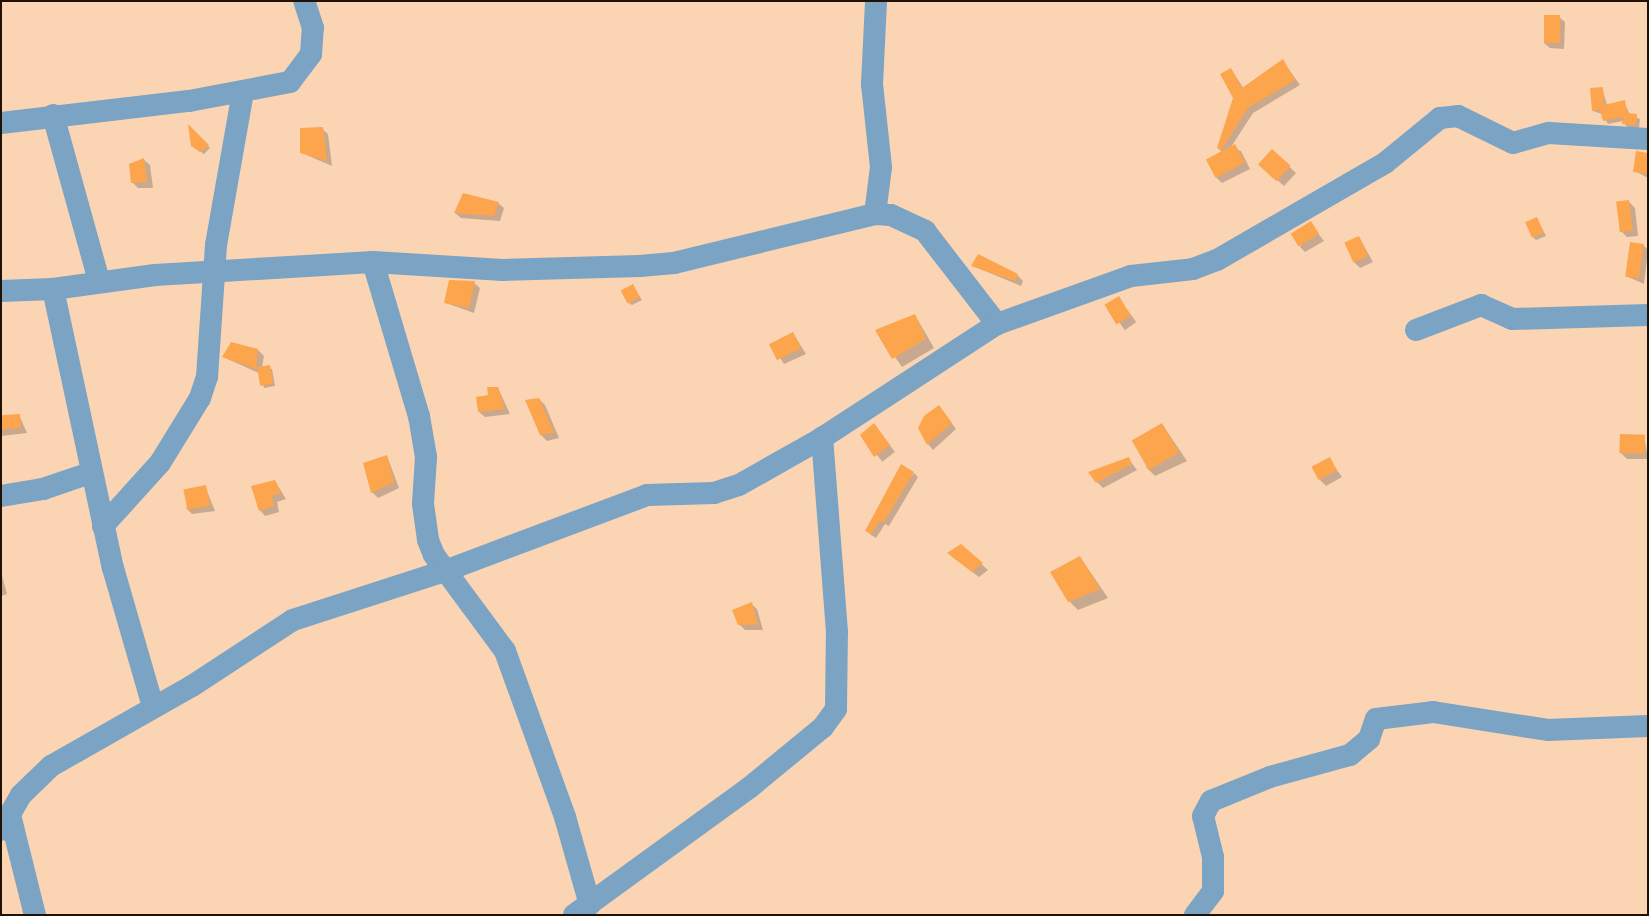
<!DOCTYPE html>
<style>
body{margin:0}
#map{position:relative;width:1649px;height:916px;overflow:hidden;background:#fad4b3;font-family:"PT Sans",sans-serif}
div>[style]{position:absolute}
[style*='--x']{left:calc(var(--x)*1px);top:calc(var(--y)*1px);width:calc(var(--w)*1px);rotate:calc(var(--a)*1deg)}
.shadow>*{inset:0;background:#0003;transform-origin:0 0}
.building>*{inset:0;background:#fda54d;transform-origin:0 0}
.minor>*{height:22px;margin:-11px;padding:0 11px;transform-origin:11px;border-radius:11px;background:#7aa3c4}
span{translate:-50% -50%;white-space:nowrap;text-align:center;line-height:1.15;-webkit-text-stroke:5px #fad4b3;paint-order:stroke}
.frame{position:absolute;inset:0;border:2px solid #211103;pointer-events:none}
</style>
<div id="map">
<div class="shadow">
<div style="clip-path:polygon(1559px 17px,1565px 22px,1564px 49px,1550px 48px,1544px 43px)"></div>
<div style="clip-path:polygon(1283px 61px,1300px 85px,1253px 113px,1231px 147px,1241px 151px,1250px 169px,1222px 183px,1216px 177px,1222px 152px,1218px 148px,1234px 98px,1231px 69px,1244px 89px)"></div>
<div style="clip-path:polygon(1602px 88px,1607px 105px,1624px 102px,1630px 115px,1640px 119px,1639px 128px,1627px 127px,1623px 121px,1608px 124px,1602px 114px,1593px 111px)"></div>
<div style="clip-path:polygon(190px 127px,210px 148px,204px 154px,195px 148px)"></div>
<div style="clip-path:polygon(322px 129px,328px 134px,332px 166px,302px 153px)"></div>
<div style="clip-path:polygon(1272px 151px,1296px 173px,1284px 186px,1266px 170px)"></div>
<div style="clip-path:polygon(1648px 154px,1648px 178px,1635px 171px)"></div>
<div style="clip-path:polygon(144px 160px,150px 165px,153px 188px,138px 188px,132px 182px)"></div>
<div style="clip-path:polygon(1629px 202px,1635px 208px,1638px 236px,1627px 237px,1621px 231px)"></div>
<div style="clip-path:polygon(498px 203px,504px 208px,500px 221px,461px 218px,455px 213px)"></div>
<div style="clip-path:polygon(1537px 219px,1546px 236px,1536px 240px,1533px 237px)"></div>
<div style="clip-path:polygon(1310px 223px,1324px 241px,1305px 252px,1300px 247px)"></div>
<div style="clip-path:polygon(1359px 237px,1373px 262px,1360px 268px,1354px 262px)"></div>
<div style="clip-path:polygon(1643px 245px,1648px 250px,1644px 284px,1626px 276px)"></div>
<div style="clip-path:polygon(973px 266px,1017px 275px,1023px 281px,1021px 286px)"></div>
<div style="clip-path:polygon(474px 283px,480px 288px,474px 313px,446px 303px)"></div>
<div style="clip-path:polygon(633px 286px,642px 300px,632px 305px,629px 303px)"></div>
<div style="left:1118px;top:297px;width:31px;height:14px;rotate:54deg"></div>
<div style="clip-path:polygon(915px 315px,934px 348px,902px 367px,877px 331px)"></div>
<div style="clip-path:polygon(793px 333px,806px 354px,784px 364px,771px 344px)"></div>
<div style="clip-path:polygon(258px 350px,264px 356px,262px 367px,272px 369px,275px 386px,264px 388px,259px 373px,223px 357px)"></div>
<div style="clip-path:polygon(498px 388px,510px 414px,485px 417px,479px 412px)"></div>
<div style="clip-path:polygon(539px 399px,545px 405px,559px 438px,547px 441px,541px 435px)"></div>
<div style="clip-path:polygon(939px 407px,956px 429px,933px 450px,928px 444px)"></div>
<div style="clip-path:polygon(19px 415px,27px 433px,1px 436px,1px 417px)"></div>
<div style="clip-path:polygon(1162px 424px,1187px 461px,1155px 476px,1146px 467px)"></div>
<div style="left:874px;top:425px;width:34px;height:16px;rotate:52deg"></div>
<div style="clip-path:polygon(1644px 436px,1648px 459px,1627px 459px,1621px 453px)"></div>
<div style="clip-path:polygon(387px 456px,399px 488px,378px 498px,372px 492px)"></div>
<div style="clip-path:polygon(1128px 458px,1137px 470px,1103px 488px,1097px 482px)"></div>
<div style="clip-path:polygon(1329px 459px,1342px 477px,1326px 486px,1320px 480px)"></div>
<div style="clip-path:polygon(914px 473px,918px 477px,889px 526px,885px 524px,876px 538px,871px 535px,866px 530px)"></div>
<div style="clip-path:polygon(275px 481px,286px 499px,277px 502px,279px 512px,265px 516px,260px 510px)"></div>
<div style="clip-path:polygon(205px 486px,215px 511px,192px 514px,186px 508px)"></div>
<div style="clip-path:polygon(961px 546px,988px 570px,979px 577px,954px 558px)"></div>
<div style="clip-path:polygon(1080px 557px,1108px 598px,1078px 610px,1069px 601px)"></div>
<div style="clip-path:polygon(1px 572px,7px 594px,1px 596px)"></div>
<div style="clip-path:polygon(751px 604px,757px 609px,763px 630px,745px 630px,739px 624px)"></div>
</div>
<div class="building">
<div style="left:1544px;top:15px;width:16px;height:28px"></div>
<div style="clip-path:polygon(1283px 59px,1295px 80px,1248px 108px,1221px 150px,1217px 148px,1233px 98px,1220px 74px,1231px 68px,1242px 88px)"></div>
<div style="clip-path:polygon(1603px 87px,1604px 105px,1625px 100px,1627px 113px,1637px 114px,1636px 125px,1622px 124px,1623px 117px,1603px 121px,1600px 110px,1592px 111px,1590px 88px)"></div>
<div style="clip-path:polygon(188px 124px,209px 145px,200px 152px,191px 146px)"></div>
<div style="clip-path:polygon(323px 127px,327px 161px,300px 153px,300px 128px)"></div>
<div style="left:1235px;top:144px;width:21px;height:33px;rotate:62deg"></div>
<div style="left:1272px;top:149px;width:25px;height:21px;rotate:42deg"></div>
<div style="clip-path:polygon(1636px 151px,1648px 153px,1648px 174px,1633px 172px)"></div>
<div style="clip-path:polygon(144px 158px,147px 182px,131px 183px,129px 164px)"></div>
<div style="clip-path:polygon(463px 193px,499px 202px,494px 216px,454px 213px)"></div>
<div style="left:1629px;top:200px;width:31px;height:13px;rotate:83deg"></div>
<div style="left:1537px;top:217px;width:17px;height:13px;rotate:66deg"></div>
<div style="left:1311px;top:221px;width:15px;height:24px;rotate:58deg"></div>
<div style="left:1359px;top:236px;width:22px;height:16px;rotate:66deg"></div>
<div style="left:1630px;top:242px;width:14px;height:35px;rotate:8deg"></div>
<div style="clip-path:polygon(978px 254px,1018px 274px,1015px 281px,971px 266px)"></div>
<div style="clip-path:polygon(449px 280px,475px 281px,469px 308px,444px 303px)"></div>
<div style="left:633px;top:284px;width:15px;height:14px;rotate:62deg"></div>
<div style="left:1119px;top:296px;width:23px;height:17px;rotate:59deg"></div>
<div style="clip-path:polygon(915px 314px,926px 339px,892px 359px,875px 330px)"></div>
<div style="left:793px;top:332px;width:18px;height:27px;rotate:63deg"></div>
<div style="clip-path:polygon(231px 342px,258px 349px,256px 369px,222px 357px)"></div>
<div style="left:270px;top:365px;width:19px;height:13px;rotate:81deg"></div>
<div style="clip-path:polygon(487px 387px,498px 387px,505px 409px,478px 412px,476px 397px,488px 395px)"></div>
<div style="clip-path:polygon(539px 398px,554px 433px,540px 435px,525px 400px)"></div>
<div style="clip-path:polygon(939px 405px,952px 423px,927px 445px,918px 428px,924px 416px)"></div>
<div style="left:20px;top:414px;width:14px;height:19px;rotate:86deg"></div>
<div style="clip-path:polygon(874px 423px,890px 445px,874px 457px,860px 435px)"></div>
<div style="left:1162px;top:423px;width:34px;height:35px;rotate:60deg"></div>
<div style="left:1620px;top:434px;width:25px;height:19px;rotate:2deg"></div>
<div style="clip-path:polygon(387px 455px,394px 482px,371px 493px,363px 463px)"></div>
<div style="clip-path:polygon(1129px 457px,1132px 464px,1096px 483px,1088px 472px)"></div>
<div style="left:1330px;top:457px;width:15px;height:21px;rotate:62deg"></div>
<div style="clip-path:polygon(901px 464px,914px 472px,884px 522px,880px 521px,871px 534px,865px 531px)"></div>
<div style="clip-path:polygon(275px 480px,281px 493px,272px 496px,274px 506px,259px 511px,251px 486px)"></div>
<div style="left:206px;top:485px;width:21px;height:23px;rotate:79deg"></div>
<div style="clip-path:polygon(961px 544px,983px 563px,972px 572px,947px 553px)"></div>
<div style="clip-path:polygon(1080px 556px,1100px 589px,1068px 602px,1050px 572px)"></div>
<div style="clip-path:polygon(752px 602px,758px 625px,738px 625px,732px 610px)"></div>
</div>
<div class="minor">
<div style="--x:53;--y:115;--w:172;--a:74.5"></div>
<div style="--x:1;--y:123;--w:189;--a:-6.7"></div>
<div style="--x:189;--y:101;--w:103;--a:-10.7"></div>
<div style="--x:290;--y:82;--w:35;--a:-53"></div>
<div style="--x:311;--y:54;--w:26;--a:-86"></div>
<div style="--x:313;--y:28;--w:28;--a:-108"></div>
<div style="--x:875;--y:214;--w:47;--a:-82.7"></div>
<div style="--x:881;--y:167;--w:83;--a:-96.2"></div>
<div style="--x:872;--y:84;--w:83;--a:-87.2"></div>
<div style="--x:373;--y:262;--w:161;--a:73.4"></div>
<div style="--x:419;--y:416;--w:42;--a:80.3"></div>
<div style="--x:426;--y:457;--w:47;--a:93.7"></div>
<div style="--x:423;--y:504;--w:36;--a:82"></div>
<div style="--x:428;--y:540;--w:16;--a:68"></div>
<div style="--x:434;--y:555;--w:119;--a:53.5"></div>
<div style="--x:505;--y:651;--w:177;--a:70.1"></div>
<div style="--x:565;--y:817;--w:91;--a:74.1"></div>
<div style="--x:53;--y:289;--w:285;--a:77.9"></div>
<div style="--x:113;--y:568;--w:145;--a:73.9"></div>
<div style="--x:1;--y:291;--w:52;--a:-2.2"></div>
<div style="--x:53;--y:289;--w:103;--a:-7.8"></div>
<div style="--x:155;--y:275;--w:218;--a:-3.4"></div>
<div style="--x:373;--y:262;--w:130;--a:3.5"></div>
<div style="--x:503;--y:270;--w:137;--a:-1.7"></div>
<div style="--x:640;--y:266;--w:34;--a:-5"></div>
<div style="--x:674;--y:263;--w:207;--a:-13.7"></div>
<div style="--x:875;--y:214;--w:16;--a:4"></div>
<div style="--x:891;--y:215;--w:38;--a:25"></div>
<div style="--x:925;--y:231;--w:118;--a:52.3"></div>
<div style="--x:1416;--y:330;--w:70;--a:-21"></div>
<div style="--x:1481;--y:305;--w:34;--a:24"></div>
<div style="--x:1512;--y:319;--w:136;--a:-1.7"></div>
<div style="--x:1;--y:496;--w:43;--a:-9.5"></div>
<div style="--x:43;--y:489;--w:50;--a:-18.8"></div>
<div style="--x:103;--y:526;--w:85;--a:-47.9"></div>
<div style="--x:160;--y:463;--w:76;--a:-58.4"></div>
<div style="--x:200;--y:398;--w:22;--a:-72"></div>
<div style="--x:207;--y:377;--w:132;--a:-86.1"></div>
<div style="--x:216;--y:245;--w:155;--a:-80"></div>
<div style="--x:11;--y:819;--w:99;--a:76"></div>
<div style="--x:1;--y:830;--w:40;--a:-60.3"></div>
<div style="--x:21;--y:795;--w:42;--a:-44"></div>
<div style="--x:51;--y:766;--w:162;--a:-29.6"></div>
<div style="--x:192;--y:686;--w:121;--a:-33.2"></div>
<div style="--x:293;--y:620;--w:160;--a:-17.9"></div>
<div style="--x:445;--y:571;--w:216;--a:-20.6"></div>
<div style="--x:647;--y:495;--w:67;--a:-1.7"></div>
<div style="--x:714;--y:493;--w:26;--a:-18"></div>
<div style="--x:739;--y:485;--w:95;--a:-29.5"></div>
<div style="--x:822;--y:438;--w:209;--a:-33.1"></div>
<div style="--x:997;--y:324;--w:142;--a:-19.7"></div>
<div style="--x:1131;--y:276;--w:62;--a:-6.4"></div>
<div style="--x:1193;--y:269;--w:26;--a:-21"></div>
<div style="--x:1217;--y:260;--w:194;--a:-30"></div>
<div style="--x:1385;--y:163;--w:71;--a:-39.3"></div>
<div style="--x:1440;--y:118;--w:18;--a:-6"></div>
<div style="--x:1458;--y:116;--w:61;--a:26.1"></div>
<div style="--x:1513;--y:143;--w:37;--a:-16"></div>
<div style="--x:1549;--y:133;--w:99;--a:3.5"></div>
<div style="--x:574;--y:915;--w:216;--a:-36"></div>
<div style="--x:749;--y:788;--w:96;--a:-39.5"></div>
<div style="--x:823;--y:727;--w:22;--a:-54"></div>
<div style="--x:836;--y:709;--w:77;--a:-89.3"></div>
<div style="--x:837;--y:632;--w:195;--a:-94.4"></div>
<div style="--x:1195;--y:915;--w:30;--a:-53"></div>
<div style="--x:1213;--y:891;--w:34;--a:-90"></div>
<div style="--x:1213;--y:857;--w:42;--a:-103.7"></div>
<div style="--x:1203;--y:816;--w:17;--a:-62"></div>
<div style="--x:1211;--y:801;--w:64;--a:-22.1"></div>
<div style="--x:1270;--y:777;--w:83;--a:-15.4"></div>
<div style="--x:1350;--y:755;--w:25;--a:-40"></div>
<div style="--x:1369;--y:739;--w:21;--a:-71"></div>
<div style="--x:1376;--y:719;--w:57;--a:-7"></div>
<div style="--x:1433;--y:712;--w:116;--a:8.9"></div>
<div style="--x:1548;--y:730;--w:100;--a:-2.3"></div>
</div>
<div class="frame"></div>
</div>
